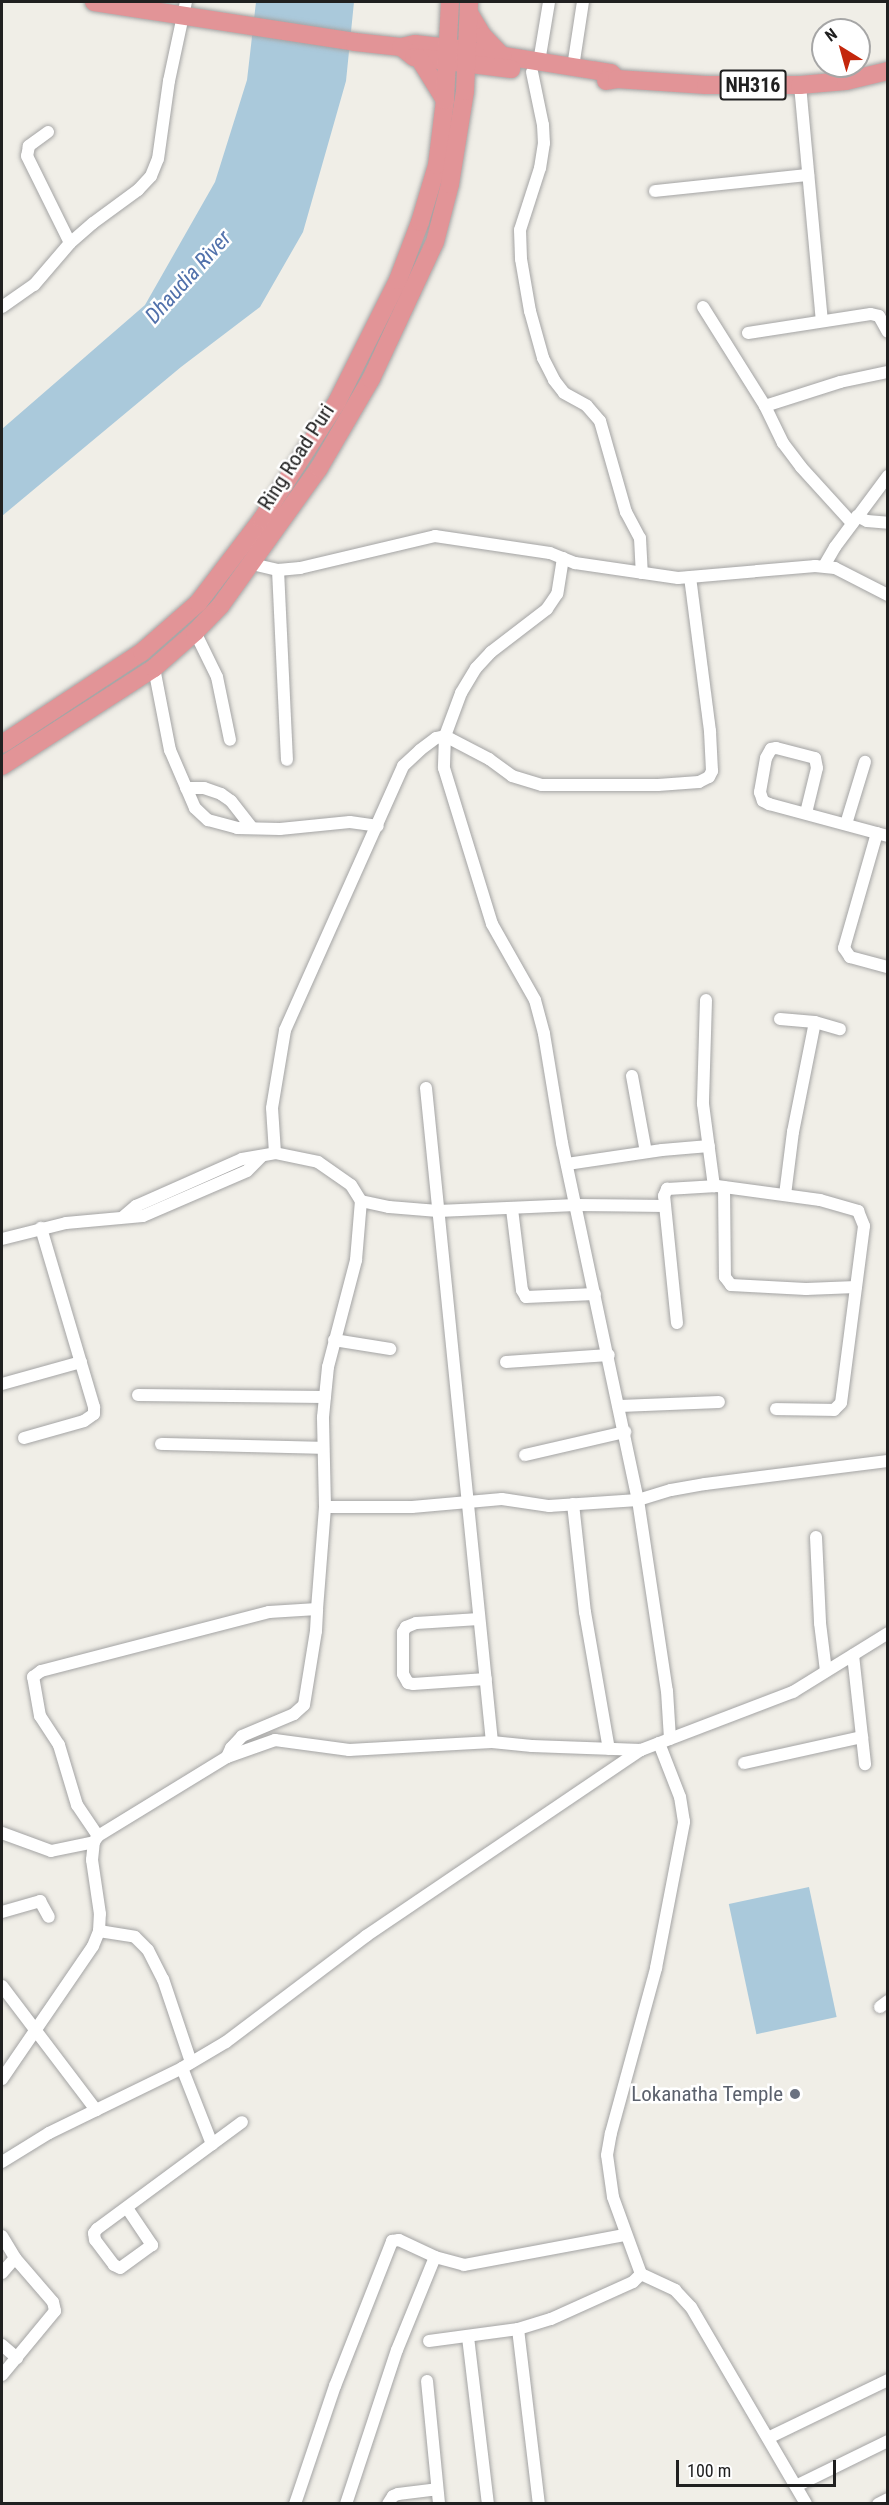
<!DOCTYPE html>
<style>
body{margin:0}
#map{position:relative;width:889px;height:2505px;overflow:hidden;background:#f0eee7;font-family:"Roboto Condensed",sans-serif}
div>[style]{position:absolute}
[style*='--x']{left:calc(var(--x)*1px);top:calc(var(--y)*1px);width:calc(var(--w)*1px);rotate:calc(var(--a)*1deg)}
.water>*{inset:0;background:#aac9db;transform-origin:0 0}
.roads{filter:drop-shadow(0 0 2px #a4a4a4) drop-shadow(0 0 2px #a4a4a4)}
.minor>*{height:12px;margin:-6px;padding:0 6px;transform-origin:6px;border-radius:6px;background:#fff}
.highway>*{height:18px;margin:-9px;padding:0 9px;transform-origin:9px;border-radius:9px;background:#e29497}
.dots>*{width:16px;height:16px;translate:-50% -50%;box-sizing:border-box;border:3px solid #fff;border-radius:50%}
span{translate:-50% -50%;white-space:nowrap;text-align:center;line-height:1.15;-webkit-text-stroke:5px #fff;paint-order:stroke}
.shield-label span{padding:2px 4px;background:#fff;border:2px solid;border-radius:4px;-webkit-text-stroke-width:0}
.shield-label{font-size:20px;color:#202020;font-weight:700}
.street-label{font-size:21px;color:#202020}
.worship-label{font-size:21px;color:#5b616d}
.right{translate:-100% -50%;text-align:right}
.water-label{font-size:22px;color:#5171ab;font-style:italic}
.frame{position:absolute;inset:0;border:3px solid #202020;pointer-events:none}
.north{position:absolute;left:811px;top:18px;width:60px;height:60px;box-sizing:border-box;background:#fff;border:2px solid #a6a6a6;border-radius:50%;rotate:323deg;font-size:16px;font-weight:700;line-height:24px;text-align:center;color:#202020}
.north::after{content:'';display:block;margin:auto;width:21px;height:27px;background:#c4270c;clip-path:polygon(50% 0,100% 100%,50% 72%,0 100%)}
.scale{position:absolute;left:676px;top:2460px;width:160px;height:27px;box-sizing:border-box;border:3px solid #202020;border-top:0;padding-left:8px;font-size:18px;line-height:21px;white-space:nowrap;color:#202020;-webkit-text-stroke:4px #fff;paint-order:stroke}
</style>
<div id="map">
<div class="water">
<div style="clip-path:polygon(256px 2px,354px 2px,346px 81px,303px 232px,260px 307px,181px 367px,2px 516px,2px 429px,145px 305px,215px 182px,247px 80px)"></div>
<div style="left:809px;top:1887px;width:133px;height:82px;rotate:78deg"></div>
</div>
<div class="roads">
<div class="minor">
<div style="--x:539;--y:62;--w:61;--a:-80.5"></div>
<div style="--x:573;--y:67;--w:66;--a:-81.3"></div>
<div style="--x:532;--y:72;--w:54;--a:78.3"></div>
<div style="--x:543;--y:125;--w:18;--a:87"></div>
<div style="--x:544;--y:143;--w:25;--a:99"></div>
<div style="--x:540;--y:168;--w:65;--a:107.9"></div>
<div style="--x:520;--y:230;--w:29;--a:88"></div>
<div style="--x:521;--y:259;--w:53;--a:80.2"></div>
<div style="--x:530;--y:311;--w:49;--a:74.5"></div>
<div style="--x:543;--y:358;--w:25;--a:63"></div>
<div style="--x:554;--y:380;--w:16;--a:52"></div>
<div style="--x:564;--y:393;--w:26;--a:29"></div>
<div style="--x:587;--y:406;--w:20;--a:49"></div>
<div style="--x:600;--y:421;--w:95;--a:74.1"></div>
<div style="--x:626;--y:512;--w:30;--a:62"></div>
<div style="--x:640;--y:538;--w:35;--a:87"></div>
<div style="--x:800;--y:85;--w:236;--a:84.7"></div>
<div style="--x:48;--y:132;--w:24;--a:144"></div>
<div style="--x:29;--y:146;--w:10;--a:101"></div>
<div style="--x:27;--y:156;--w:97;--a:63.7"></div>
<div style="--x:655;--y:191;--w:154;--a:-6"></div>
<div style="--x:2;--y:307;--w:39;--a:-35"></div>
<div style="--x:34;--y:285;--w:55;--a:-49.4"></div>
<div style="--x:70;--y:243;--w:30;--a:-41"></div>
<div style="--x:93;--y:223;--w:56;--a:-36.3"></div>
<div style="--x:138;--y:190;--w:19;--a:-47"></div>
<div style="--x:151;--y:176;--w:18;--a:-68"></div>
<div style="--x:158;--y:159;--w:79;--a:-82"></div>
<div style="--x:169;--y:81;--w:81;--a:-77.9"></div>
<div style="--x:703;--y:307;--w:117;--a:57.9"></div>
<div style="--x:765;--y:406;--w:41;--a:64.1"></div>
<div style="--x:783;--y:443;--w:30;--a:53"></div>
<div style="--x:801;--y:467;--w:76;--a:47.7"></div>
<div style="--x:748;--y:333;--w:124;--a:-8.8"></div>
<div style="--x:871;--y:314;--w:8;--a:14"></div>
<div style="--x:879;--y:316;--w:18;--a:61"></div>
<div style="--x:765;--y:406;--w:79;--a:-17.7"></div>
<div style="--x:840;--y:382;--w:49;--a:-11.8"></div>
<div style="--x:857;--y:516;--w:11;--a:27"></div>
<div style="--x:867;--y:521;--w:21;--a:5"></div>
<div style="--x:563;--y:558;--w:36;--a:99"></div>
<div style="--x:557;--y:594;--w:18;--a:124"></div>
<div style="--x:547;--y:609;--w:71;--a:142.5"></div>
<div style="--x:491;--y:652;--w:22;--a:133"></div>
<div style="--x:476;--y:668;--w:29;--a:121"></div>
<div style="--x:461;--y:693;--w:46;--a:110.4"></div>
<div style="--x:445;--y:736;--w:32;--a:92"></div>
<div style="--x:444;--y:768;--w:163;--a:72.9"></div>
<div style="--x:492;--y:924;--w:87;--a:60.5"></div>
<div style="--x:535;--y:1000;--w:35;--a:75"></div>
<div style="--x:544;--y:1034;--w:110;--a:80.6"></div>
<div style="--x:562;--y:1143;--w:365;--a:78"></div>
<div style="--x:638;--y:1500;--w:193;--a:81.4"></div>
<div style="--x:667;--y:1691;--w:48;--a:86.4"></div>
<div style="--x:252;--y:564;--w:27;--a:13"></div>
<div style="--x:278;--y:570;--w:22;--a:-5"></div>
<div style="--x:300;--y:568;--w:139;--a:-13.3"></div>
<div style="--x:435;--y:536;--w:116;--a:8.4"></div>
<div style="--x:550;--y:553;--w:27;--a:22"></div>
<div style="--x:575;--y:563;--w:104;--a:8.3"></div>
<div style="--x:678;--y:578;--w:138;--a:-5"></div>
<div style="--x:815;--y:566;--w:20;--a:6"></div>
<div style="--x:835;--y:568;--w:59;--a:27"></div>
<div style="--x:824;--y:566;--w:22;--a:-60"></div>
<div style="--x:835;--y:547;--w:89;--a:-53.3"></div>
<div style="--x:278;--y:570;--w:190;--a:87.3"></div>
<div style="--x:195;--y:632;--w:50;--a:63.9"></div>
<div style="--x:217;--y:677;--w:64;--a:78.3"></div>
<div style="--x:154;--y:668;--w:84;--a:79"></div>
<div style="--x:170;--y:750;--w:63;--a:66.7"></div>
<div style="--x:195;--y:808;--w:18;--a:43"></div>
<div style="--x:208;--y:820;--w:30;--a:15"></div>
<div style="--x:237;--y:828;--w:43;--a:1.3"></div>
<div style="--x:280;--y:829;--w:70;--a:-5.7"></div>
<div style="--x:350;--y:822;--w:28;--a:8"></div>
<div style="--x:186;--y:788;--w:18;--a:0"></div>
<div style="--x:204;--y:788;--w:18;--a:19"></div>
<div style="--x:221;--y:794;--w:12;--a:35"></div>
<div style="--x:231;--y:801;--w:34;--a:52"></div>
<div style="--x:806;--y:813;--w:46;--a:-76.3"></div>
<div style="--x:817;--y:768;--w:10;--a:-101"></div>
<div style="--x:815;--y:758;--w:40;--a:-165.6"></div>
<div style="--x:776;--y:748;--w:5;--a:169"></div>
<div style="--x:771;--y:749;--w:10;--a:119"></div>
<div style="--x:766;--y:758;--w:35;--a:100"></div>
<div style="--x:760;--y:792;--w:9;--a:72"></div>
<div style="--x:763;--y:801;--w:7;--a:27"></div>
<div style="--x:769;--y:804;--w:123;--a:15.1"></div>
<div style="--x:846;--y:824;--w:65;--a:-73"></div>
<div style="--x:877;--y:833;--w:120;--a:106"></div>
<div style="--x:844;--y:948;--w:11;--a:56"></div>
<div style="--x:850;--y:957;--w:39;--a:15"></div>
<div style="--x:706;--y:1000;--w:104;--a:91.7"></div>
<div style="--x:703;--y:1104;--w:83;--a:82.4"></div>
<div style="--x:780;--y:1019;--w:35;--a:5"></div>
<div style="--x:815;--y:1022;--w:26;--a:16"></div>
<div style="--x:632;--y:1076;--w:77;--a:79.6"></div>
<div style="--x:426;--y:1088;--w:657;--a:84.24"></div>
<div style="--x:275;--y:1153;--w:45;--a:-93.8"></div>
<div style="--x:272;--y:1108;--w:79;--a:-80.5"></div>
<div style="--x:285;--y:1030;--w:289;--a:-65.9"></div>
<div style="--x:403;--y:766;--w:23;--a:-43"></div>
<div style="--x:420;--y:750;--w:20;--a:-37"></div>
<div style="--x:436;--y:738;--w:9;--a:-13"></div>
<div style="--x:445;--y:736;--w:50;--a:27.6"></div>
<div style="--x:489;--y:759;--w:29;--a:36"></div>
<div style="--x:512;--y:776;--w:31;--a:17"></div>
<div style="--x:542;--y:785;--w:116;--a:0"></div>
<div style="--x:658;--y:785;--w:41;--a:-4.2"></div>
<div style="--x:699;--y:782;--w:11;--a:-27"></div>
<div style="--x:709;--y:777;--w:7;--a:-63"></div>
<div style="--x:712;--y:771;--w:40;--a:-92.9"></div>
<div style="--x:710;--y:731;--w:155;--a:-97.4"></div>
<div style="--x:567;--y:1164;--w:96;--a:-8.4"></div>
<div style="--x:662;--y:1150;--w:47;--a:-4.9"></div>
<div style="--x:724;--y:1187;--w:90;--a:89.4"></div>
<div style="--x:725;--y:1277;--w:10;--a:53"></div>
<div style="--x:731;--y:1285;--w:75;--a:3.1"></div>
<div style="--x:806;--y:1289;--w:50;--a:-2.3"></div>
<div style="--x:785;--y:1195;--w:64;--a:-82.8"></div>
<div style="--x:793;--y:1132;--w:112;--a:-78.7"></div>
<div style="--x:512;--y:1209;--w:82;--a:83"></div>
<div style="--x:522;--y:1290;--w:8;--a:60"></div>
<div style="--x:526;--y:1297;--w:69;--a:-2.5"></div>
<div style="--x:124;--y:1216;--w:16;--a:-40"></div>
<div style="--x:136;--y:1206;--w:116;--a:-23.9"></div>
<div style="--x:242;--y:1159;--w:34;--a:-10"></div>
<div style="--x:275;--y:1153;--w:44;--a:11.8"></div>
<div style="--x:318;--y:1162;--w:40;--a:34.9"></div>
<div style="--x:351;--y:1185;--w:19;--a:58"></div>
<div style="--x:361;--y:1201;--w:29;--a:12"></div>
<div style="--x:389;--y:1207;--w:49;--a:4.7"></div>
<div style="--x:438;--y:1211;--w:138;--a:-2.5"></div>
<div style="--x:576;--y:1205;--w:89;--a:0.6"></div>
<div style="--x:2;--y:1239;--w:66;--a:-14"></div>
<div style="--x:66;--y:1223;--w:77;--a:-5.2"></div>
<div style="--x:143;--y:1216;--w:113;--a:-23.4"></div>
<div style="--x:247;--y:1171;--w:20;--a:-45"></div>
<div style="--x:677;--y:1323;--w:128;--a:-95.8"></div>
<div style="--x:664;--y:1196;--w:8;--a:-67"></div>
<div style="--x:667;--y:1189;--w:50;--a:-3.4"></div>
<div style="--x:717;--y:1186;--w:104;--a:7.7"></div>
<div style="--x:820;--y:1200;--w:40;--a:16"></div>
<div style="--x:858;--y:1211;--w:16;--a:68"></div>
<div style="--x:864;--y:1226;--w:178;--a:97.4"></div>
<div style="--x:841;--y:1403;--w:10;--a:135"></div>
<div style="--x:834;--y:1410;--w:58;--a:-179"></div>
<div style="--x:334;--y:1340;--w:57;--a:9.1"></div>
<div style="--x:506;--y:1362;--w:103;--a:-3.9"></div>
<div style="--x:2;--y:1384;--w:82;--a:-15.6"></div>
<div style="--x:138;--y:1395;--w:187;--a:0.6"></div>
<div style="--x:620;--y:1406;--w:99;--a:-2.3"></div>
<div style="--x:24;--y:1438;--w:62;--a:-15.8"></div>
<div style="--x:84;--y:1421;--w:12;--a:-35"></div>
<div style="--x:94;--y:1414;--w:7;--a:-90"></div>
<div style="--x:94;--y:1407;--w:187;--a:-106.5"></div>
<div style="--x:161;--y:1444;--w:162;--a:1.4"></div>
<div style="--x:525;--y:1455;--w:103;--a:-13"></div>
<div style="--x:573;--y:1504;--w:109;--a:83.7"></div>
<div style="--x:585;--y:1612;--w:139;--a:80.1"></div>
<div style="--x:325;--y:1507;--w:87;--a:0"></div>
<div style="--x:412;--y:1507;--w:90;--a:-5.1"></div>
<div style="--x:502;--y:1499;--w:48;--a:8.5"></div>
<div style="--x:549;--y:1506;--w:89;--a:-3.9"></div>
<div style="--x:638;--y:1500;--w:34;--a:-17"></div>
<div style="--x:671;--y:1490;--w:35;--a:-10"></div>
<div style="--x:705;--y:1484;--w:184;--a:-7.2"></div>
<div style="--x:816;--y:1537;--w:86;--a:87.3"></div>
<div style="--x:820;--y:1623;--w:48;--a:82.9"></div>
<div style="--x:479;--y:1619;--w:63;--a:176.4"></div>
<div style="--x:416;--y:1623;--w:11;--a:158"></div>
<div style="--x:406;--y:1627;--w:6;--a:121"></div>
<div style="--x:403;--y:1632;--w:42;--a:90"></div>
<div style="--x:403;--y:1674;--w:10;--a:61"></div>
<div style="--x:408;--y:1683;--w:5;--a:11"></div>
<div style="--x:413;--y:1684;--w:73;--a:-3.9"></div>
<div style="--x:853;--y:1655;--w:110;--a:83.7"></div>
<div style="--x:227;--y:1757;--w:10;--a:-66"></div>
<div style="--x:231;--y:1748;--w:16;--a:-47"></div>
<div style="--x:242;--y:1736;--w:56;--a:-22.9"></div>
<div style="--x:294;--y:1714;--w:13;--a:-42"></div>
<div style="--x:304;--y:1705;--w:75;--a:-80.8"></div>
<div style="--x:316;--y:1631;--w:22;--a:-87"></div>
<div style="--x:744;--y:1763;--w:121;--a:-12.4"></div>
<div style="--x:2;--y:1833;--w:52;--a:20.2"></div>
<div style="--x:51;--y:1851;--w:44;--a:-11.8"></div>
<div style="--x:98;--y:1836;--w:37;--a:-124"></div>
<div style="--x:77;--y:1805;--w:63;--a:-106.7"></div>
<div style="--x:59;--y:1745;--w:35;--a:-123"></div>
<div style="--x:40;--y:1716;--w:40;--a:-100"></div>
<div style="--x:33;--y:1677;--w:10;--a:-37"></div>
<div style="--x:41;--y:1671;--w:236;--a:-14.5"></div>
<div style="--x:269;--y:1612;--w:48;--a:-3.6"></div>
<div style="--x:317;--y:1609;--w:102;--a:-85.5"></div>
<div style="--x:325;--y:1507;--w:90;--a:-91.3"></div>
<div style="--x:323;--y:1417;--w:50;--a:-84.3"></div>
<div style="--x:328;--y:1367;--w:111;--a:-75.3"></div>
<div style="--x:356;--y:1260;--w:59;--a:-85.2"></div>
<div style="--x:2;--y:1912;--w:40;--a:-16"></div>
<div style="--x:40;--y:1901;--w:18;--a:61"></div>
<div style="--x:99;--y:1931;--w:36;--a:9"></div>
<div style="--x:135;--y:1937;--w:18;--a:45"></div>
<div style="--x:148;--y:1950;--w:33;--a:63"></div>
<div style="--x:163;--y:1979;--w:88;--a:71.4"></div>
<div style="--x:2;--y:1986;--w:156;--a:52.8"></div>
<div style="--x:880;--y:2007;--w:10;--a:-37"></div>
<div style="--x:182;--y:2068;--w:82;--a:68.5"></div>
<div style="--x:2;--y:2079;--w:161;--a:-55.6"></div>
<div style="--x:93;--y:1946;--w:16;--a:-68"></div>
<div style="--x:99;--y:1931;--w:17;--a:-87"></div>
<div style="--x:100;--y:1914;--w:55;--a:-98.4"></div>
<div style="--x:92;--y:1860;--w:18;--a:-84"></div>
<div style="--x:94;--y:1842;--w:7;--a:-56"></div>
<div style="--x:98;--y:1836;--w:151;--a:-31.5"></div>
<div style="--x:227;--y:1757;--w:51;--a:-19.5"></div>
<div style="--x:275;--y:1740;--w:75;--a:7.7"></div>
<div style="--x:349;--y:1750;--w:143;--a:-3.2"></div>
<div style="--x:492;--y:1742;--w:40;--a:5.7"></div>
<div style="--x:532;--y:1746;--w:109;--a:2.1"></div>
<div style="--x:2;--y:2162;--w:55;--a:-31.7"></div>
<div style="--x:49;--y:2133;--w:148;--a:-26"></div>
<div style="--x:182;--y:2068;--w:51;--a:-30.6"></div>
<div style="--x:226;--y:2042;--w:176;--a:-37.1"></div>
<div style="--x:366;--y:1936;--w:332;--a:-34.1"></div>
<div style="--x:641;--y:1750;--w:163;--a:-20.9"></div>
<div style="--x:793;--y:1692;--w:112;--a:-31.8"></div>
<div style="--x:127;--y:2208;--w:45;--a:56"></div>
<div style="--x:152;--y:2245;--w:39;--a:144"></div>
<div style="--x:120;--y:2268;--w:7;--a:-153"></div>
<div style="--x:114;--y:2265;--w:31;--a:-127"></div>
<div style="--x:95;--y:2240;--w:7;--a:-98"></div>
<div style="--x:94;--y:2233;--w:5;--a:-53"></div>
<div style="--x:97;--y:2229;--w:180;--a:-36.4"></div>
<div style="--x:2;--y:2236;--w:26;--a:59"></div>
<div style="--x:15;--y:2258;--w:58;--a:49.2"></div>
<div style="--x:53;--y:2302;--w:9;--a:77"></div>
<div style="--x:55;--y:2311;--w:83;--a:129.6"></div>
<div style="--x:2;--y:2273;--w:20;--a:-49"></div>
<div style="--x:641;--y:2274;--w:38;--a:25"></div>
<div style="--x:675;--y:2290;--w:23;--a:47"></div>
<div style="--x:691;--y:2307;--w:228;--a:59.7"></div>
<div style="--x:518;--y:2329;--w:176;--a:83.2"></div>
<div style="--x:468;--y:2337;--w:168;--a:83.2"></div>
<div style="--x:429;--y:2341;--w:90;--a:-7.7"></div>
<div style="--x:518;--y:2329;--w:34;--a:-17"></div>
<div style="--x:551;--y:2319;--w:90;--a:-24.3"></div>
<div style="--x:633;--y:2282;--w:11;--a:-45"></div>
<div style="--x:641;--y:2274;--w:82;--a:-110"></div>
<div style="--x:613;--y:2197;--w:42;--a:-98.1"></div>
<div style="--x:607;--y:2155;--w:22;--a:-80"></div>
<div style="--x:611;--y:2133;--w:171;--a:-74.7"></div>
<div style="--x:656;--y:1968;--w:149;--a:-79.1"></div>
<div style="--x:684;--y:1822;--w:25;--a:-99"></div>
<div style="--x:680;--y:1797;--w:58;--a:-111.3"></div>
<div style="--x:2;--y:2345;--w:20;--a:41"></div>
<div style="--x:427;--y:2381;--w:124;--a:84.4"></div>
<div style="--x:768;--y:2438;--w:133;--a:-25.8"></div>
<div style="--x:796;--y:2486;--w:102;--a:-26.1"></div>
<div style="--x:295;--y:2504;--w:125;--a:-71.3"></div>
<div style="--x:335;--y:2386;--w:156;--a:-68.5"></div>
<div style="--x:392;--y:2241;--w:7;--a:-8"></div>
<div style="--x:399;--y:2240;--w:40;--a:25"></div>
<div style="--x:435;--y:2257;--w:30;--a:15"></div>
<div style="--x:464;--y:2265;--w:164;--a:-10.6"></div>
<div style="--x:346;--y:2504;--w:162;--a:-71.7"></div>
<div style="--x:397;--y:2350;--w:100;--a:-67.8"></div>
<div style="--x:388;--y:2504;--w:9;--a:-58"></div>
<div style="--x:393;--y:2496;--w:5;--a:-22"></div>
<div style="--x:398;--y:2494;--w:39;--a:-7"></div>
<div style="--x:878;--y:2504;--w:11;--a:-27"></div>
</div>
<div class="highway">
<div style="--x:94;--y:2;--w:264;--a:8.7"></div>
<div style="--x:355;--y:42;--w:46;--a:6.2"></div>
<div style="--x:401;--y:47;--w:14;--a:-12"></div>
<div style="--x:415;--y:44;--w:52;--a:6.6"></div>
<div style="--x:467;--y:50;--w:146;--a:9.1"></div>
<div style="--x:611;--y:73;--w:8;--a:45"></div>
<div style="--x:469;--y:13;--w:27;--a:59"></div>
<div style="--x:483;--y:36;--w:28;--a:46"></div>
<div style="--x:401;--y:47;--w:16;--a:38"></div>
<div style="--x:414;--y:57;--w:98;--a:7.1"></div>
<div style="--x:419;--y:58;--w:49;--a:58.2"></div>
<div style="--x:606;--y:81;--w:11;--a:-10"></div>
<div style="--x:617;--y:79;--w:89;--a:3.9"></div>
<div style="--x:706;--y:85;--w:94;--a:0"></div>
<div style="--x:800;--y:85;--w:46;--a:-5"></div>
<div style="--x:846;--y:81;--w:43;--a:-13.4"></div>
<div style="--x:2;--y:744;--w:168;--a:-33.3"></div>
<div style="--x:142;--y:652;--w:74;--a:-41.2"></div>
<div style="--x:198;--y:603;--w:106;--a:-52.7"></div>
<div style="--x:262;--y:519;--w:139;--a:-57.3"></div>
<div style="--x:337;--y:402;--w:136;--a:-63.4"></div>
<div style="--x:398;--y:280;--w:62;--a:-69.2"></div>
<div style="--x:420;--y:222;--w:59;--a:-73.4"></div>
<div style="--x:437;--y:165;--w:65;--a:-83"></div>
<div style="--x:445;--y:100;--w:98;--a:-87.1"></div>
<div style="--x:2;--y:766;--w:181;--a:-32.8"></div>
<div style="--x:154;--y:668;--w:55;--a:-41.3"></div>
<div style="--x:195;--y:632;--w:37;--a:-46"></div>
<div style="--x:221;--y:605;--w:168;--a:-54.4"></div>
<div style="--x:319;--y:468;--w:103;--a:-59.7"></div>
<div style="--x:371;--y:379;--w:151;--a:-65"></div>
<div style="--x:435;--y:242;--w:60;--a:-75.5"></div>
<div style="--x:450;--y:184;--w:94;--a:-80.8"></div>
<div style="--x:465;--y:91;--w:89;--a:-87.4"></div>
</div>
</div>
<div class="dots">
<div style="left:795px;top:2094px;background:#6b7280"></div>
</div>
<div class="shield-label">
<span style="left:753px;top:85px">NH316</span>
</div>
<div class="street-label">
<span style="left:296px;top:457px;rotate:-57deg">Ring Road Puri</span>
</div>
<div class="worship-label">
<span class="right" style="left:783px;top:2094px">Lokanatha Temple</span>
</div>
<div class="water-label">
<span style="left:188px;top:277px;rotate:-48deg">Dhaudia River</span>
</div>
<div class="frame"></div>
<div class="north">N</div>
<div class="scale">100 m</div>
</div>
